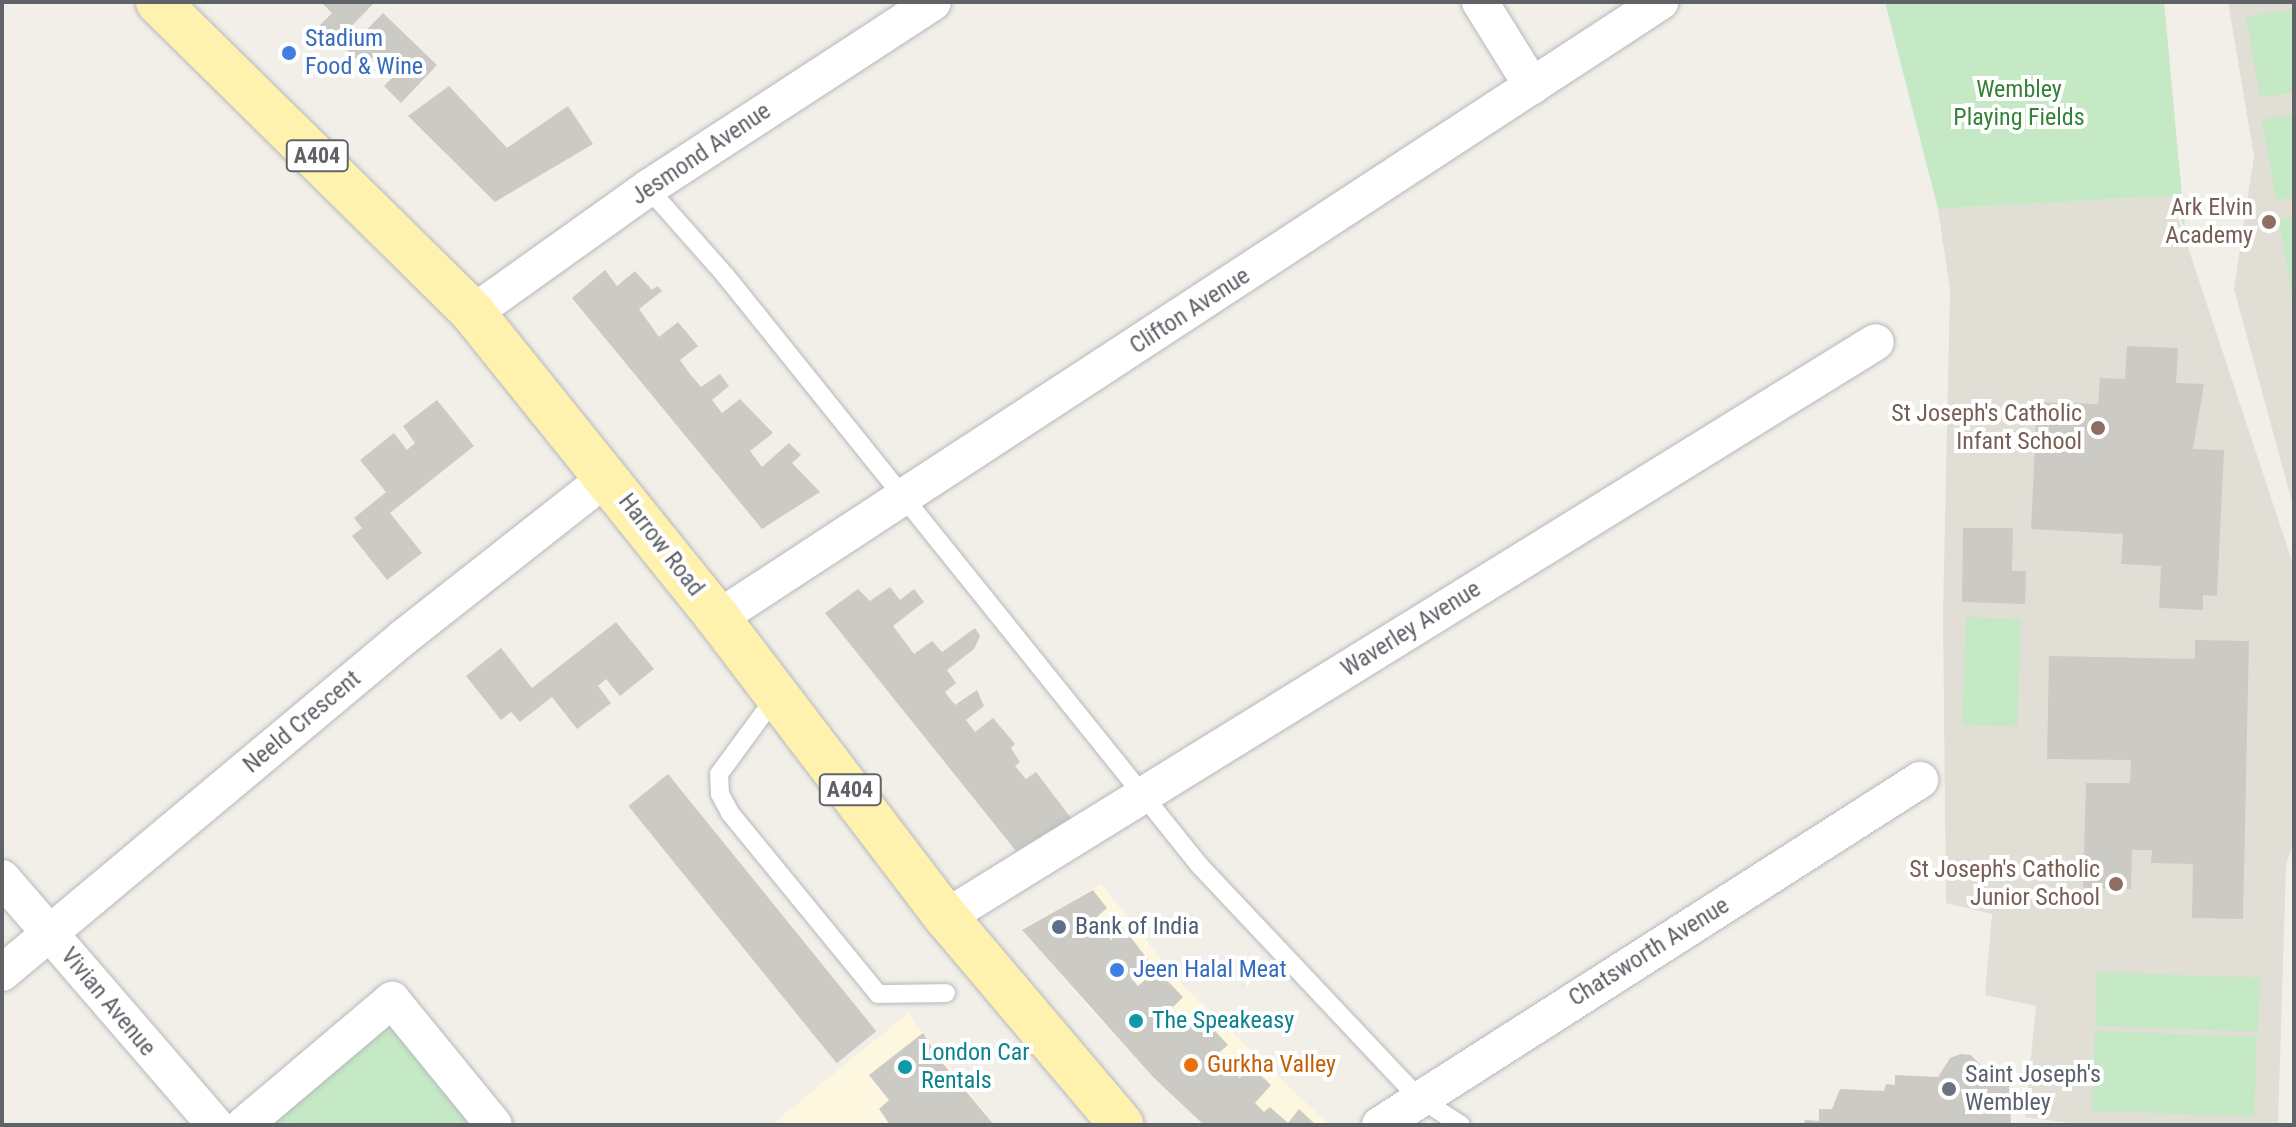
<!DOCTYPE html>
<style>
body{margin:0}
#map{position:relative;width:2296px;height:1127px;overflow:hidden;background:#f1efe8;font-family:"Roboto Condensed",sans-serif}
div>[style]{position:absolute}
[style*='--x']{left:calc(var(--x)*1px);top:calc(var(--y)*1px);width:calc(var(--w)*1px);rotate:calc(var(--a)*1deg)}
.commercial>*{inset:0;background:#fef7e0}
.education>*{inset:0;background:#e1ded6}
.green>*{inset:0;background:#c5e8c5;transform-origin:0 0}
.building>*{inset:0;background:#cccac5;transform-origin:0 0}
.roads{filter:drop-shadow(0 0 2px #b5b8bc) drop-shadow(0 0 2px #b5b8bc)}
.lane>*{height:18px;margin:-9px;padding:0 9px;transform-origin:9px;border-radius:9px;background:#fff}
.street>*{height:36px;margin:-18px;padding:0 18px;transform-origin:18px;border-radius:18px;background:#fff}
.primary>*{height:44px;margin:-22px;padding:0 22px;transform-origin:22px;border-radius:22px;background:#fff2af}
.dots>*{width:22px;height:22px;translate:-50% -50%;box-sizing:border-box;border:4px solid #fff;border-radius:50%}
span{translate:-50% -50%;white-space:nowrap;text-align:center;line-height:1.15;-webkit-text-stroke:8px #fff;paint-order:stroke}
.shield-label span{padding:2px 6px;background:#fff;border:2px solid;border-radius:6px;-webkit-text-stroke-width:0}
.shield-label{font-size:22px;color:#5f6368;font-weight:700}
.shop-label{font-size:24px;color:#366cbe}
.left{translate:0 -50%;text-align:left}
.park-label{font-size:24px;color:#348238}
.street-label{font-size:24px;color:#5f6368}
.education-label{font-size:24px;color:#785e54}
.right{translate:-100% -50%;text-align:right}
.service-label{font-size:24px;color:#4e5e75}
.culture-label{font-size:24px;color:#0d838f}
.food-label{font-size:24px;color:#c56008}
.worship-label{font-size:24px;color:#5b616d}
.frame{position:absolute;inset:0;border:4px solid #5f6368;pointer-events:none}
</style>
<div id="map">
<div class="commercial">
<div style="clip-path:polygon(1101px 884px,1177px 979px,1326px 1122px,1323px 1125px,1204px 1125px,1093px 1012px,1022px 930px)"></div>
<div style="clip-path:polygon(908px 1013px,994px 1125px,780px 1125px,776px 1121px)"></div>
</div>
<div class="education">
<div style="clip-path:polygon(2228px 2px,2294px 2px,2294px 509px,2234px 289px,2254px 156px)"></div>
<div style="clip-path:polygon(2171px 196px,2294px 567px,2294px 841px,2286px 865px,2278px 1125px,2085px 1125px,2025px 1117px,2036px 1006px,1985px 995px,1992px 914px,1946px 903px,1943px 615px,1950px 289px,1938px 209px)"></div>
</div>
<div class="green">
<div style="clip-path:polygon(1885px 2px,2164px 2px,2185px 228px,2171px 196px,1938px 209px)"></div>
<div style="clip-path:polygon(2294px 9px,2294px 92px,2260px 98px,2246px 17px)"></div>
<div style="clip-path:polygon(2294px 114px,2294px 197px,2276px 200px,2262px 120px)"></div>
<div style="clip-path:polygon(2294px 218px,2294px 300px,2293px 301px,2279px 220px)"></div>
<div style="left:1966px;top:617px;width:55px;height:108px;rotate:2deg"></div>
<div style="left:2097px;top:972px;width:163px;height:54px;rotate:2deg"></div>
<div style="clip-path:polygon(391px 1017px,479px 1125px,261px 1125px)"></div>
<div style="left:2095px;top:1031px;width:162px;height:80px;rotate:2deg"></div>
</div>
<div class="building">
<div style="clip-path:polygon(321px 2px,371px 2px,373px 4px,337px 41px,320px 25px,332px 13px)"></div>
<div style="clip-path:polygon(383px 13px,437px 65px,401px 103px,384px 86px,396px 74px,376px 54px,364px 66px,347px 50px)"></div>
<div style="clip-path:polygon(449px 86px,507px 148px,568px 106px,593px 144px,495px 202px,408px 116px)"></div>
<div style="clip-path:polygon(605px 270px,617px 286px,635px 271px,652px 290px,658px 286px,662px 291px,639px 309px,659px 337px,678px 322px,698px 346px,680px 360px,690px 374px,701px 387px,720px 374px,729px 386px,712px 400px,722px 413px,740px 399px,773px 433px,750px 451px,762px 467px,789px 443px,801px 455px,792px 463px,820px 492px,762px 529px,572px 298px)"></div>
<div style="clip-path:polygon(2127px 346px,2178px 348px,2176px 383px,2204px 384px,2193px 449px,2224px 450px,2217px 596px,2203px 595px,2203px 610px,2159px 608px,2161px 566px,2121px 564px,2123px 534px,2031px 529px,2037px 402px,2098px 404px,2100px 378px,2125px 379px)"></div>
<div style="clip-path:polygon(437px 400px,474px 446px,390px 513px,422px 553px,387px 580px,352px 536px,362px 528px,354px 518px,386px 492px,360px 460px,394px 433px,407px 450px,415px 443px,403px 426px)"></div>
<div style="clip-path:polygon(1963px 528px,2013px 528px,2012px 571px,2026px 571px,2025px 604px,1962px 602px)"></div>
<div style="clip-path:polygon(890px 587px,900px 600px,914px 589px,924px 602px,893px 626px,914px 654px,932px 641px,942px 652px,975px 628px,980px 636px,974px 649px,947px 670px,956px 683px,945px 692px,955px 705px,977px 690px,984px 706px,966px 720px,975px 732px,993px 718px,1015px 744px,1011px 748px,1020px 762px,1015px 766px,1026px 779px,1036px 772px,1071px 818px,1016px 851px,825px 613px,858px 589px,870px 601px)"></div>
<div style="clip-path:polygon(616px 622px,654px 669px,620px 696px,606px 679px,598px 686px,611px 703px,577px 729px,552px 697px,520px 722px,511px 712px,501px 720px,466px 676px,501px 648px,532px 688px)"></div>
<div style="clip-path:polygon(2195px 640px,2249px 641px,2243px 919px,2192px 918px,2193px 864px,2151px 863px,2152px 850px,2132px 850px,2131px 889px,2083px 888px,2086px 783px,2130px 783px,2131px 760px,2047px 759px,2049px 656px,2195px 659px)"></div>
<div style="left:668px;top:774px;width:331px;height:51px;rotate:51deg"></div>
<div style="clip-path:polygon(1093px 890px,1107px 908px,1089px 924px,1093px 930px,1099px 938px,1118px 921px,1149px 961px,1131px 978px,1138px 986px,1157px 970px,1183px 997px,1164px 1016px,1179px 1029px,1197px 1011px,1228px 1045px,1209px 1061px,1226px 1075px,1243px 1058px,1271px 1085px,1255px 1103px,1264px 1112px,1270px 1107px,1288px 1123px,1299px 1109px,1316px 1125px,1204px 1125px,1154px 1078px,1022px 930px)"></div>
<div style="clip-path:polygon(923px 1033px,940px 1060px,994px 1125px,890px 1125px,879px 1109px,889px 1100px,869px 1075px)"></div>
<div style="clip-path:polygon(1961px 1054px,1971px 1055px,1983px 1068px,2008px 1067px,2011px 1125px,1804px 1125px,1805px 1120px,1819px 1121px,1819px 1109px,1832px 1109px,1840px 1089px,1884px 1091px,1886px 1084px,1895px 1085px,1895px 1075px,1938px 1077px,1950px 1058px)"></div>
</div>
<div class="roads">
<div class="lane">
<div style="--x:648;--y:188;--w:116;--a:48.5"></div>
<div style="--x:725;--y:275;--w:758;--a:51.21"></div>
<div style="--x:1200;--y:866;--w:319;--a:46.7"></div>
<div style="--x:1419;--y:1098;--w:50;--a:32.7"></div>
<div style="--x:777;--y:695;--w:98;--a:126.3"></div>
<div style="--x:719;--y:774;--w:20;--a:87"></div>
<div style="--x:720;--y:794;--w:21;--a:62"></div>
<div style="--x:730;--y:813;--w:234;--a:50.7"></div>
<div style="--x:878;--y:994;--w:68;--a:-0.8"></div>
</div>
<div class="street">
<div style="--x:1480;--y:2;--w:99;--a:58.2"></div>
<div style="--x:473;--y:313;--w:215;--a:-35.5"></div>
<div style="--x:648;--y:188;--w:340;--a:-33.1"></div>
<div style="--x:718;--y:618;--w:1126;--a:-33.18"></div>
<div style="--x:2;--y:878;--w:326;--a:49.2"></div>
<div style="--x:946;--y:917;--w:1093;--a:-31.73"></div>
<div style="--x:2;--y:973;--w:524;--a:-39.89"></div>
<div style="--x:404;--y:637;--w:258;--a:-38.2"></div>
<div style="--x:244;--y:1125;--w:194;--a:-40.2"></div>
<div style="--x:392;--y:1000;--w:161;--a:50.8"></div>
<div style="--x:1380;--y:1125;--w:641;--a:-32.57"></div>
</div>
<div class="primary">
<div style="--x:158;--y:2;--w:443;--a:44.6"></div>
<div style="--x:473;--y:313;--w:391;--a:51.2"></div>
<div style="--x:718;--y:618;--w:376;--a:52.7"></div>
<div style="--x:946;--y:917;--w:272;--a:49.8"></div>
</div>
</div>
<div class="dots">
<div style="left:289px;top:53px;background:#3f7fe0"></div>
<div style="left:2269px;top:222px;background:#8d6e63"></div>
<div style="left:2098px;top:428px;background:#8d6e63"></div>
<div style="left:2116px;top:884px;background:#8d6e63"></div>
<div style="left:1059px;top:927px;background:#5c6f8a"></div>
<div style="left:1117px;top:970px;background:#3f7fe0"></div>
<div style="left:1136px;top:1021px;background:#0f9aa8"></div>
<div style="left:1191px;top:1065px;background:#e8710a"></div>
<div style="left:905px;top:1067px;background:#0f9aa8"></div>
<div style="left:1949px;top:1089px;background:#6b7280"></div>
</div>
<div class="shield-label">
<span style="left:317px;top:156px">A404</span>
<span style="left:850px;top:790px">A404</span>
</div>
<div class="shop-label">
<span class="left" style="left:305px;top:53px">Stadium<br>Food &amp; Wine</span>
<span class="left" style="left:1133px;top:970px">Jeen Halal Meat</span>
</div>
<div class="park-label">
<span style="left:2019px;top:104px">Wembley<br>Playing Fields</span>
</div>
<div class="street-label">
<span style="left:701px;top:154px;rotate:-34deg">Jesmond Avenue</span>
<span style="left:1190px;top:311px;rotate:-33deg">Clifton Avenue</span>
<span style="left:661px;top:545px;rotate:52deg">Harrow Road</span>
<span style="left:1411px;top:629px;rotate:-32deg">Waverley Avenue</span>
<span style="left:302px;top:722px;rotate:-40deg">Neeld Crescent</span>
<span style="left:1649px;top:952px;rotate:-32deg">Chatsworth Avenue</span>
<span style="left:108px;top:1002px;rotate:50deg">Vivian Avenue</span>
</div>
<div class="education-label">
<span class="right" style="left:2253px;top:222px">Ark Elvin<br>Academy</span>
<span class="right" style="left:2082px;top:428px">St Joseph's Catholic<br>Infant School</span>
<span class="right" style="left:2100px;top:884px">St Joseph's Catholic<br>Junior School</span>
</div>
<div class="service-label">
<span class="left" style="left:1075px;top:927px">Bank of India</span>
</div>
<div class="culture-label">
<span class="left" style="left:1152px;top:1021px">The Speakeasy</span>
<span class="left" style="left:921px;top:1067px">London Car<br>Rentals</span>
</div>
<div class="food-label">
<span class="left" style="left:1207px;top:1065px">Gurkha Valley</span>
</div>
<div class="worship-label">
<span class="left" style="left:1965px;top:1089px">Saint Joseph's<br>Wembley</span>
</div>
<div class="frame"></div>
</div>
